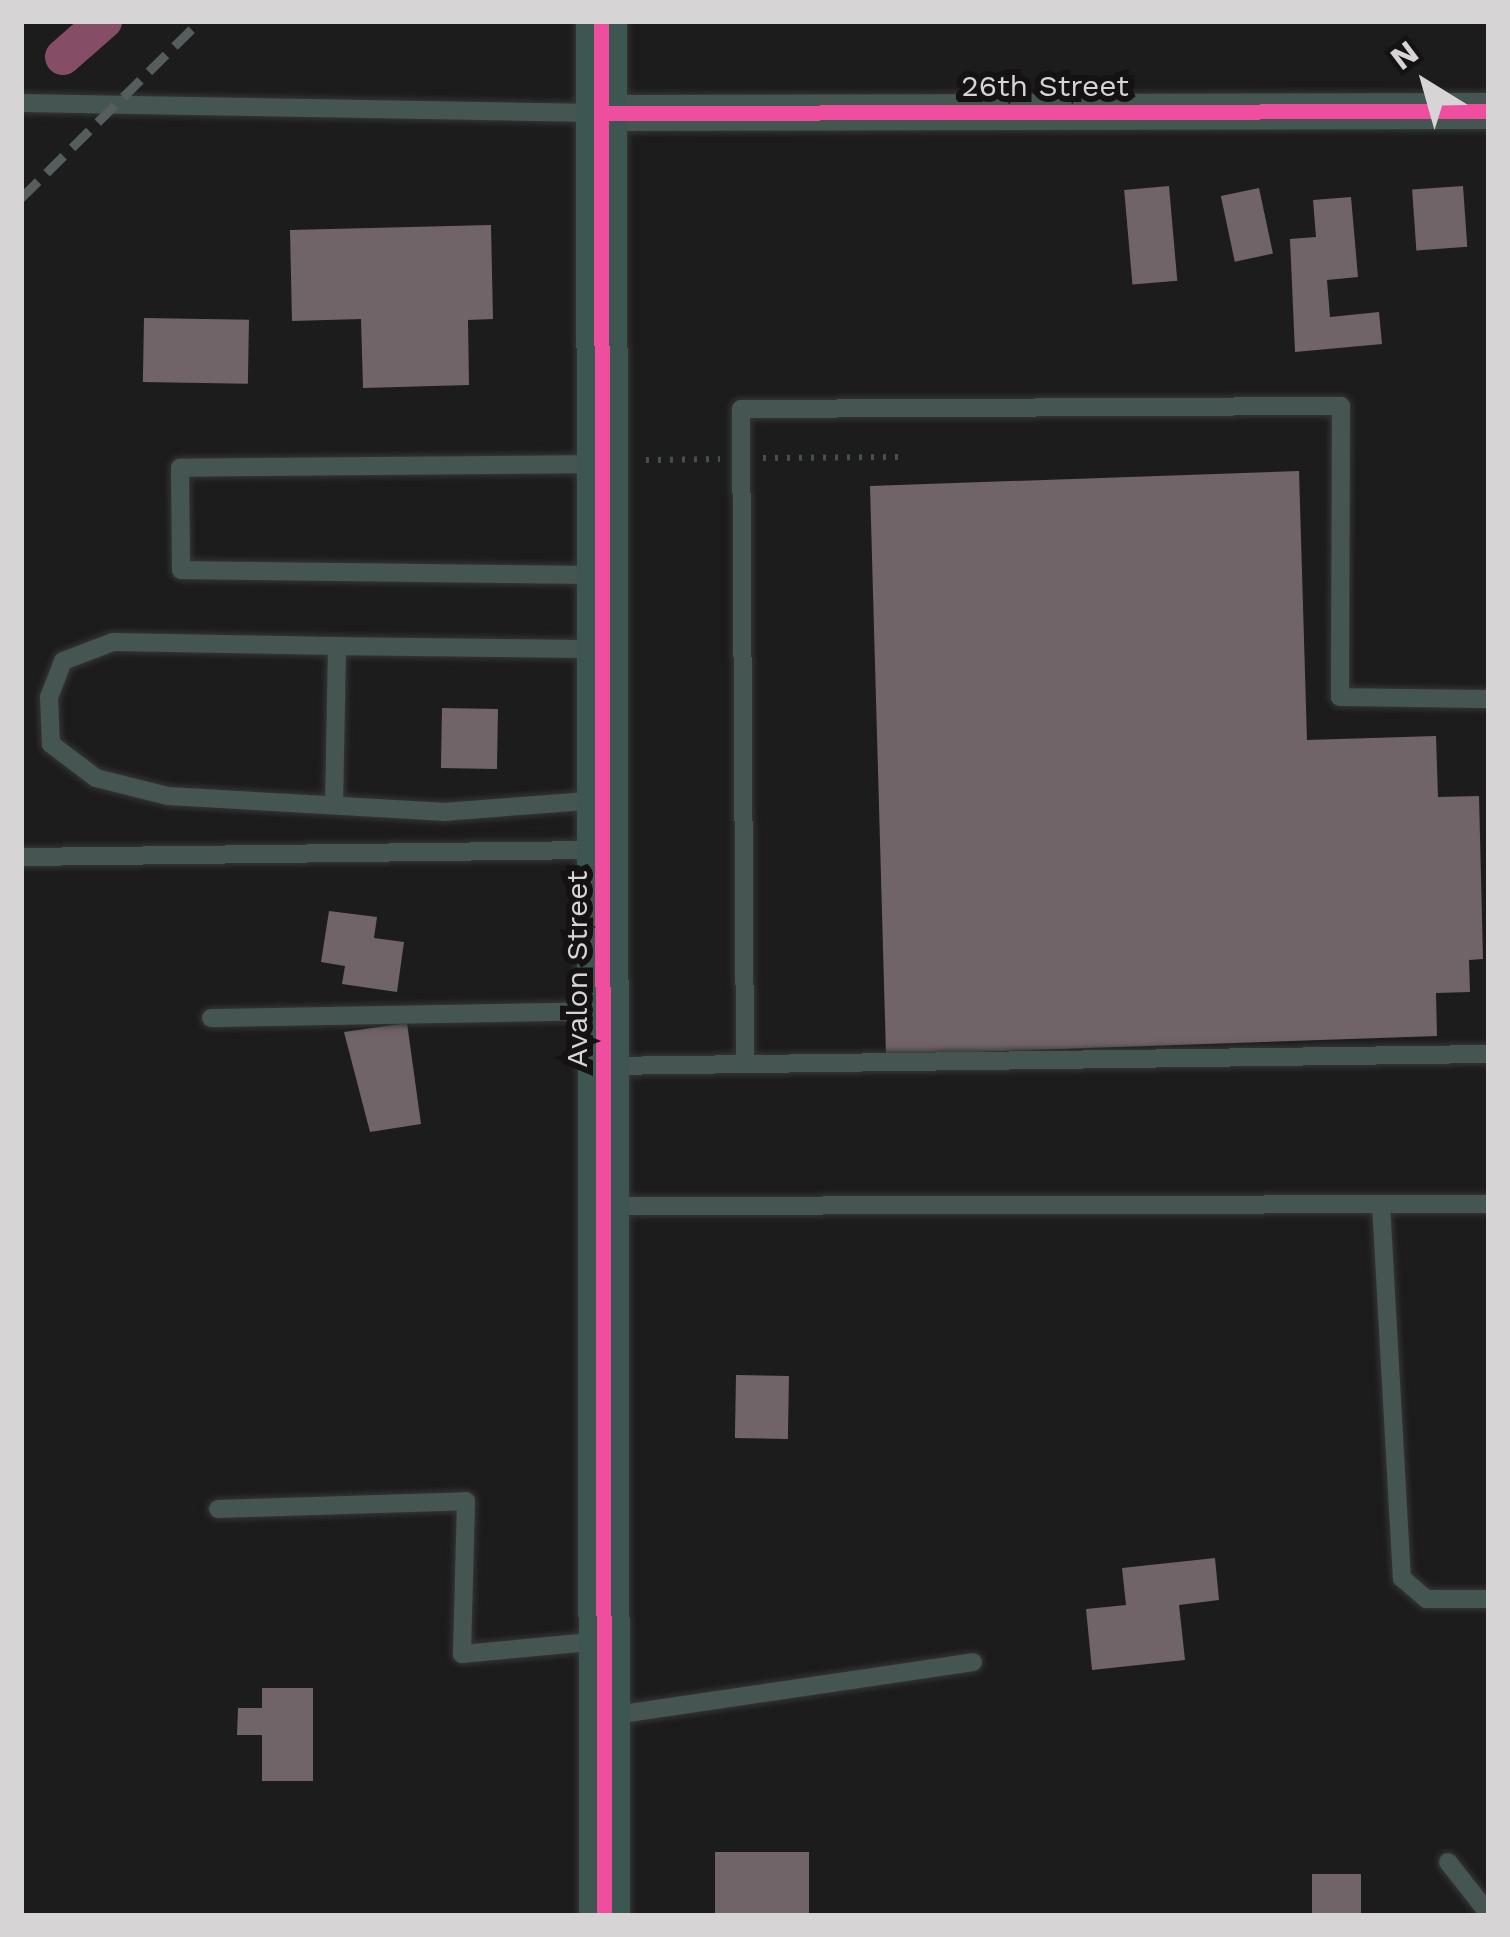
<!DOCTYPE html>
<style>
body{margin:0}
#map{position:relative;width:1510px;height:1937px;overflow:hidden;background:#1c1c1c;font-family:"Work Sans",sans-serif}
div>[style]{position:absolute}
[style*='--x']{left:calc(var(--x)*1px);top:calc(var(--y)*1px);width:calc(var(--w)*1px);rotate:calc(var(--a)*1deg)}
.canal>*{height:36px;margin:-18px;padding:0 18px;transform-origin:18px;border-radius:18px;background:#864d67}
.building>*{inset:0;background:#716469;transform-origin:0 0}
.path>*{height:6px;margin-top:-3px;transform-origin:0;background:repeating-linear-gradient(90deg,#45504d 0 3px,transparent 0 12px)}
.roads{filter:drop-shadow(0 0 3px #363636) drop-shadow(0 0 3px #363636)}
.lane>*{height:18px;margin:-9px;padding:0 9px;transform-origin:9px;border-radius:9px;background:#455552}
.street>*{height:36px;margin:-18px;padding:0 18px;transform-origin:18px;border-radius:18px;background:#455552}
.secondary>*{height:51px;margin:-25.5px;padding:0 25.5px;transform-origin:25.5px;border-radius:25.5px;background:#3e5651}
.rail>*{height:9px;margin-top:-4.5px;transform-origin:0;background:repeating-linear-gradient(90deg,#555e5d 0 24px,transparent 0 36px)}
.cycleway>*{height:15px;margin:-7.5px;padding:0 7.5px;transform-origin:7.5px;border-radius:7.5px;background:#ef4d9e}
span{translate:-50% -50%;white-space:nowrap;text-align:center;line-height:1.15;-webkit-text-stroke:12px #141213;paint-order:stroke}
.street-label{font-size:30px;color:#d6d4d5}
.frame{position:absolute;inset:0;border:24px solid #d6d4d5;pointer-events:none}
.north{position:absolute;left:1366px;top:24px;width:120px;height:120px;-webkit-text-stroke:9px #141213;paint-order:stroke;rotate:323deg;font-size:33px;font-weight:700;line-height:48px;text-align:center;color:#d6d4d5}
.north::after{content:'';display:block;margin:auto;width:42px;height:54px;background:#d6d4d5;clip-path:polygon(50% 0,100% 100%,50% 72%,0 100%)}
</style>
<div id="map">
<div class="canal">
<div style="--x:63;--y:57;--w:55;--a:-41.3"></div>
</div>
<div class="building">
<div style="left:1169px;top:186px;width:95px;height:45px;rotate:85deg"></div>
<div style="left:1463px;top:186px;width:61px;height:51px;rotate:86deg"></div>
<div style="left:1259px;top:188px;width:67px;height:39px;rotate:78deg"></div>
<div style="clip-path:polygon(1351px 197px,1358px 277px,1327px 280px,1330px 317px,1379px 312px,1382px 344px,1295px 352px,1290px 239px,1316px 237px,1313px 200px)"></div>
<div style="clip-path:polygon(491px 225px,493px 319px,468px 320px,469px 385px,363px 388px,361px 319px,292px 321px,290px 230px)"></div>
<div style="left:144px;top:318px;width:105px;height:64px;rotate:1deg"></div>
<div style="clip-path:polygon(1299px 471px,1307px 740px,1436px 736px,1438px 797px,1479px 796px,1483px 959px,1469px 960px,1470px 992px,1436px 993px,1437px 1036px,886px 1055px,870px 486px)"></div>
<div style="left:442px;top:708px;width:56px;height:60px;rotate:1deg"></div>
<div style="clip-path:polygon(329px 911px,377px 917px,374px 938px,404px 942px,397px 992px,342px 984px,345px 966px,321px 962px)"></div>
<div style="clip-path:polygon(407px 1023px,421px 1124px,370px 1132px,344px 1032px)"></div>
<div style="left:736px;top:1375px;width:53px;height:63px;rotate:1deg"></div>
<div style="clip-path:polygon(1215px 1558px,1219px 1600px,1179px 1605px,1185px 1660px,1092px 1670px,1086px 1609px,1126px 1605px,1122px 1568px)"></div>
<div style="clip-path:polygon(262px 1688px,313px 1688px,313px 1781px,262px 1781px,262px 1735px,237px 1735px,238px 1708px,262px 1708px)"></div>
<div style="left:809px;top:1852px;width:64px;height:94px;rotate:90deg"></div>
<div style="left:1361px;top:1874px;width:42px;height:49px;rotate:90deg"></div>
</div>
<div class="path">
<div style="--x:763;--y:458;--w:135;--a:-0.4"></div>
<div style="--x:646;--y:460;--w:74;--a:-0.8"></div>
</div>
<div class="roads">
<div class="lane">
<div style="--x:21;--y:103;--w:577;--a:0.99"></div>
<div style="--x:598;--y:464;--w:418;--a:179.5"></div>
<div style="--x:180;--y:468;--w:102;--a:89.4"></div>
<div style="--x:181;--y:570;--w:419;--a:0.7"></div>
<div style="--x:337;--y:646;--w:259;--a:0.7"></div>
<div style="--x:334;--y:805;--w:159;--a:-88.9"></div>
<div style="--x:337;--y:646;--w:224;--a:-179"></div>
<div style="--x:113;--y:642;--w:53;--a:159.2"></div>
<div style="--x:63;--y:661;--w:39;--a:111"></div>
<div style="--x:49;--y:697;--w:47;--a:87.6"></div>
<div style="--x:51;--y:744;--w:56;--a:37.1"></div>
<div style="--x:96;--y:778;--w:74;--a:14"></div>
<div style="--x:168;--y:796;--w:275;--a:3.3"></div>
<div style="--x:443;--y:812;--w:155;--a:-4.4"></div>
<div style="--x:21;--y:857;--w:577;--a:-0.7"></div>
<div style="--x:211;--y:1018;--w:388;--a:-1"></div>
<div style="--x:745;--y:1064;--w:655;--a:-90.35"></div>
<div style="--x:741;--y:409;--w:600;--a:-0.29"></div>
<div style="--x:1341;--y:406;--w:291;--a:90.2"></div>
<div style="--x:1340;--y:697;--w:149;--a:0.8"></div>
<div style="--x:606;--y:1066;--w:883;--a:-0.78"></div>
<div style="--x:1381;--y:1204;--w:375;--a:86.8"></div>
<div style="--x:1402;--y:1578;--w:32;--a:41"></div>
<div style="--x:1426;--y:1599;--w:63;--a:0"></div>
<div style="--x:604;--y:1206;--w:885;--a:-0.13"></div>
<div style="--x:218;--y:1509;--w:248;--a:-1.8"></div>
<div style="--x:466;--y:1501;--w:153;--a:91.5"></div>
<div style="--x:462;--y:1654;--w:138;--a:-5.4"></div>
<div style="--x:608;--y:1716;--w:369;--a:-8.4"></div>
<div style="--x:1448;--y:1862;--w:66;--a:51.7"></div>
</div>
<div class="street">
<div style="--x:602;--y:113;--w:887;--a:-0.13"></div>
</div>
<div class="secondary">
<div style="--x:601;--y:21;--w:1895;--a:89.91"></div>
</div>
</div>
<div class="rail">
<div style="--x:21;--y:198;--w:252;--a:-44.7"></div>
</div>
<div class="cycleway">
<div style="--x:601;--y:21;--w:1895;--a:89.91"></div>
<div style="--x:602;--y:113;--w:887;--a:-0.13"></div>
</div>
<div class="street-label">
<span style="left:1045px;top:86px">26th Street</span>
<span style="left:577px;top:969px;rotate:-90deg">Avalon Street</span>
</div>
<div class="frame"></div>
<div class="north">N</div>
</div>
